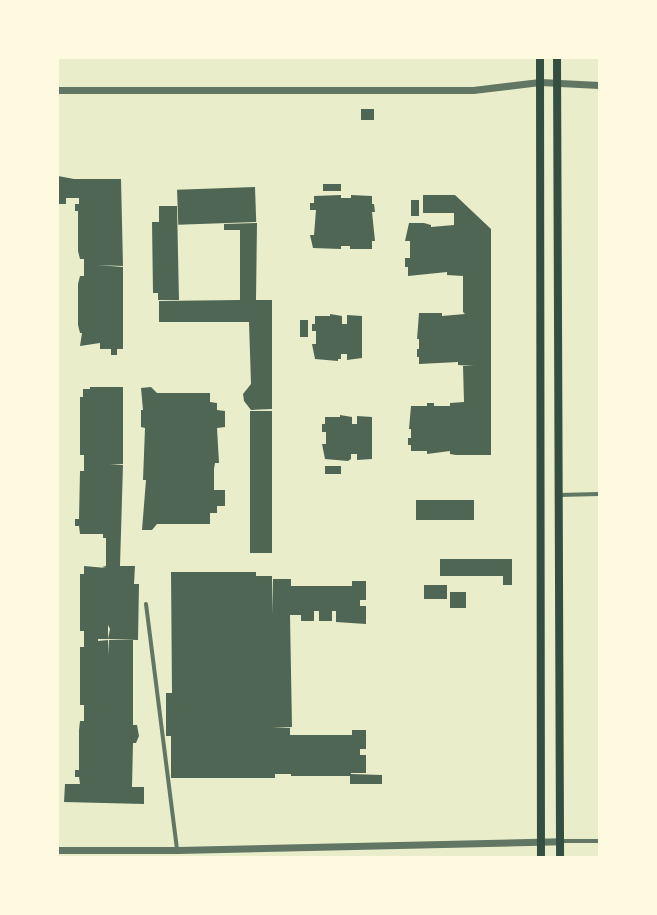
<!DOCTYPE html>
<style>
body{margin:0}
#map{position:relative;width:657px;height:915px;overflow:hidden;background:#e9edc9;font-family:Raleway,sans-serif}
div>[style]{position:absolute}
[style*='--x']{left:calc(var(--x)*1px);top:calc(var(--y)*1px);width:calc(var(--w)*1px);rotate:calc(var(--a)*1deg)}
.building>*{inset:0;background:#4f6655;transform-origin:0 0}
.minor>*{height:4px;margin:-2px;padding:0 2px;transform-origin:2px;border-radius:2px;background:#617663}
.tertiary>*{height:7px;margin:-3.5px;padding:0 3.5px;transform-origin:3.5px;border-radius:3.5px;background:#617663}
.secondary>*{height:8px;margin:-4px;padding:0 4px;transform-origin:4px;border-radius:4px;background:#344e41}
span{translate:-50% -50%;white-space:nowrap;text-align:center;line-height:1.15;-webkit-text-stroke:3.5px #fefae0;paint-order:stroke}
.frame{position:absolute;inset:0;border:59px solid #fefae0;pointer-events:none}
</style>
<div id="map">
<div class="building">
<div style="left:361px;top:109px;width:13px;height:11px"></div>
<div style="clip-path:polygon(58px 176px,74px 179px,121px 179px,123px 266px,97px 265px,123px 267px,123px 349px,117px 349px,117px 355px,111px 355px,111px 349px,100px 349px,100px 343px,80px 346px,82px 333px,80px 333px,78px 325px,78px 284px,80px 276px,84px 276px,84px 259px,80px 259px,78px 251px,78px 211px,75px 211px,75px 204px,79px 204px,79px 198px,66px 198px,66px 204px,58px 204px)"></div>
<div style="left:323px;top:184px;width:18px;height:7px"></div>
<div style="left:255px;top:187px;width:35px;height:78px;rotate:88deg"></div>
<div style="clip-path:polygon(341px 195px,341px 198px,351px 198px,351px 195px,372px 196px,372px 204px,374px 204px,375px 212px,372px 212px,375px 241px,372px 241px,372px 249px,350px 249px,350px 246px,341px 246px,341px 249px,313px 248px,310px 235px,314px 235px,316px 210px,310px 210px,310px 203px,314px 203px,314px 196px)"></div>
<div style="clip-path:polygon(423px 195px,455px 195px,491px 229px,491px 455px,456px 455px,450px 454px,450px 451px,427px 454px,427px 451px,411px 451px,411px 445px,408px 445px,408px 438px,411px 438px,411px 429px,409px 429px,411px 406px,427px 406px,427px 403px,434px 403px,434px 406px,450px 406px,450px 403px,464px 402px,463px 366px,474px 366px,458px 365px,458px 362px,419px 364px,419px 357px,417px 357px,417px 349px,419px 349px,419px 339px,417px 339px,419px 313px,442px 313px,442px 316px,465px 314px,463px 312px,463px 276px,447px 275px,447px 272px,408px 276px,408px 267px,405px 267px,405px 258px,410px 258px,410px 241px,405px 241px,409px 223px,424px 223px,431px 225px,431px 227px,454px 225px,454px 213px,423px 213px)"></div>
<div style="left:411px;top:200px;width:8px;height:16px"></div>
<div style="clip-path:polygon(159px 206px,177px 206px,179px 300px,158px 300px,158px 293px,153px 293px,152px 222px,159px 222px)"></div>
<div style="clip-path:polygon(257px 223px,256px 300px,272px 300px,272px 409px,251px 410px,244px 401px,243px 394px,251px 384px,249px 322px,159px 322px,159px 301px,240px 300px,240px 230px,224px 230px,224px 224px)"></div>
<div style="clip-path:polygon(330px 314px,342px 316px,342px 324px,347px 324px,347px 315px,362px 316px,362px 358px,347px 360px,347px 354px,341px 354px,341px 359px,338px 359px,338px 361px,315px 359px,312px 344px,316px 344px,316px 331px,312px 331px,312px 324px,315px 324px,315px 316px,330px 316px)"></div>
<div style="left:300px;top:320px;width:8px;height:17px"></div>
<div style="clip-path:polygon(90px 387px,123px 387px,123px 464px,110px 465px,123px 465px,120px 566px,135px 566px,134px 584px,139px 584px,138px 640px,108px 639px,110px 629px,108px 625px,108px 639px,98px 639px,98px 641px,108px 640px,108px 655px,109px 640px,133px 640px,133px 725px,137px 725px,139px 736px,136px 743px,133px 743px,132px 787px,144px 787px,144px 804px,64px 802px,65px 784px,80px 784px,79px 777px,75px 777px,75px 770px,79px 770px,79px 730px,80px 721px,84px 721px,84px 705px,80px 705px,80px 647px,84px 647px,84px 631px,80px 631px,80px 574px,84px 574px,84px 566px,106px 568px,102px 567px,106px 566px,106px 538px,103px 538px,103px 534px,80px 534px,79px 526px,75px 526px,75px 519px,79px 519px,80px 471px,84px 471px,84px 455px,80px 455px,80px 397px,83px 397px,83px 389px,90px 389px)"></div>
<div style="clip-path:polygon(151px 387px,157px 393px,210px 393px,210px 402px,217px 403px,217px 410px,225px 411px,225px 427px,217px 428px,219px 463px,215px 463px,214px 469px,214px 490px,225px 490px,225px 506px,217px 506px,217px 513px,210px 513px,210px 524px,157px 524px,152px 530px,142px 530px,146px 480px,143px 480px,145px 428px,141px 427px,141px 410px,143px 410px,141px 388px)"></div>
<div style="left:250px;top:411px;width:22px;height:142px"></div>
<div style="clip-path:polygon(340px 415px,352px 417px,352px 424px,357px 424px,357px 416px,372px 417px,372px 459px,357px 460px,357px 454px,351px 454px,351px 459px,348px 461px,325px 459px,322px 444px,326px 444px,326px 432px,322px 432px,322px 424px,325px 424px,325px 417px,340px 417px)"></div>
<div style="left:325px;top:466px;width:16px;height:8px"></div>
<div style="left:416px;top:500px;width:58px;height:20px"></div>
<div style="clip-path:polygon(440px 559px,512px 559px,512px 585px,503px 585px,503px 576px,440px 576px)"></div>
<div style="clip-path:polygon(171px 572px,256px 572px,256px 576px,272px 576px,272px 614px,273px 579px,291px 579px,291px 586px,352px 586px,352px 581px,366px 581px,366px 600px,360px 600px,360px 606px,366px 606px,366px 624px,336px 622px,336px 611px,332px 611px,332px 621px,319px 621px,319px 611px,314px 611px,314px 621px,301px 621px,301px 615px,290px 615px,292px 727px,272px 728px,290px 728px,290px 735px,352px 735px,352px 730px,366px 730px,366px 749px,360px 749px,360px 755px,366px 755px,366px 773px,351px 773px,351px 771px,351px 774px,382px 775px,382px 784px,350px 784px,350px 776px,291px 776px,291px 774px,275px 774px,275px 778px,171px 778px,171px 736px,166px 736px,166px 693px,172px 693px)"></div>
<div style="left:424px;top:585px;width:23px;height:14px"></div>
<div style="left:450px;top:592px;width:16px;height:16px"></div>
</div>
<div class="minor">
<div style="--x:559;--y:495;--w:40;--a:-1.4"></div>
<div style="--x:146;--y:604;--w:248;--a:82.8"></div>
<div style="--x:560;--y:841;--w:39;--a:0"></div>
</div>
<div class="tertiary">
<div style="--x:58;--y:90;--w:415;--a:0"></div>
<div style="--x:473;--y:90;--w:67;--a:-6.8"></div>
<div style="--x:540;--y:82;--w:59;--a:2.9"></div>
<div style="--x:58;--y:850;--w:119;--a:0"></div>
<div style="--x:177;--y:850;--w:383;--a:-1.3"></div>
</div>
<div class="secondary">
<div style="--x:540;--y:58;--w:799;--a:89.93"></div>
<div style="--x:557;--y:58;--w:799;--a:89.78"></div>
</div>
<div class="frame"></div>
</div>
